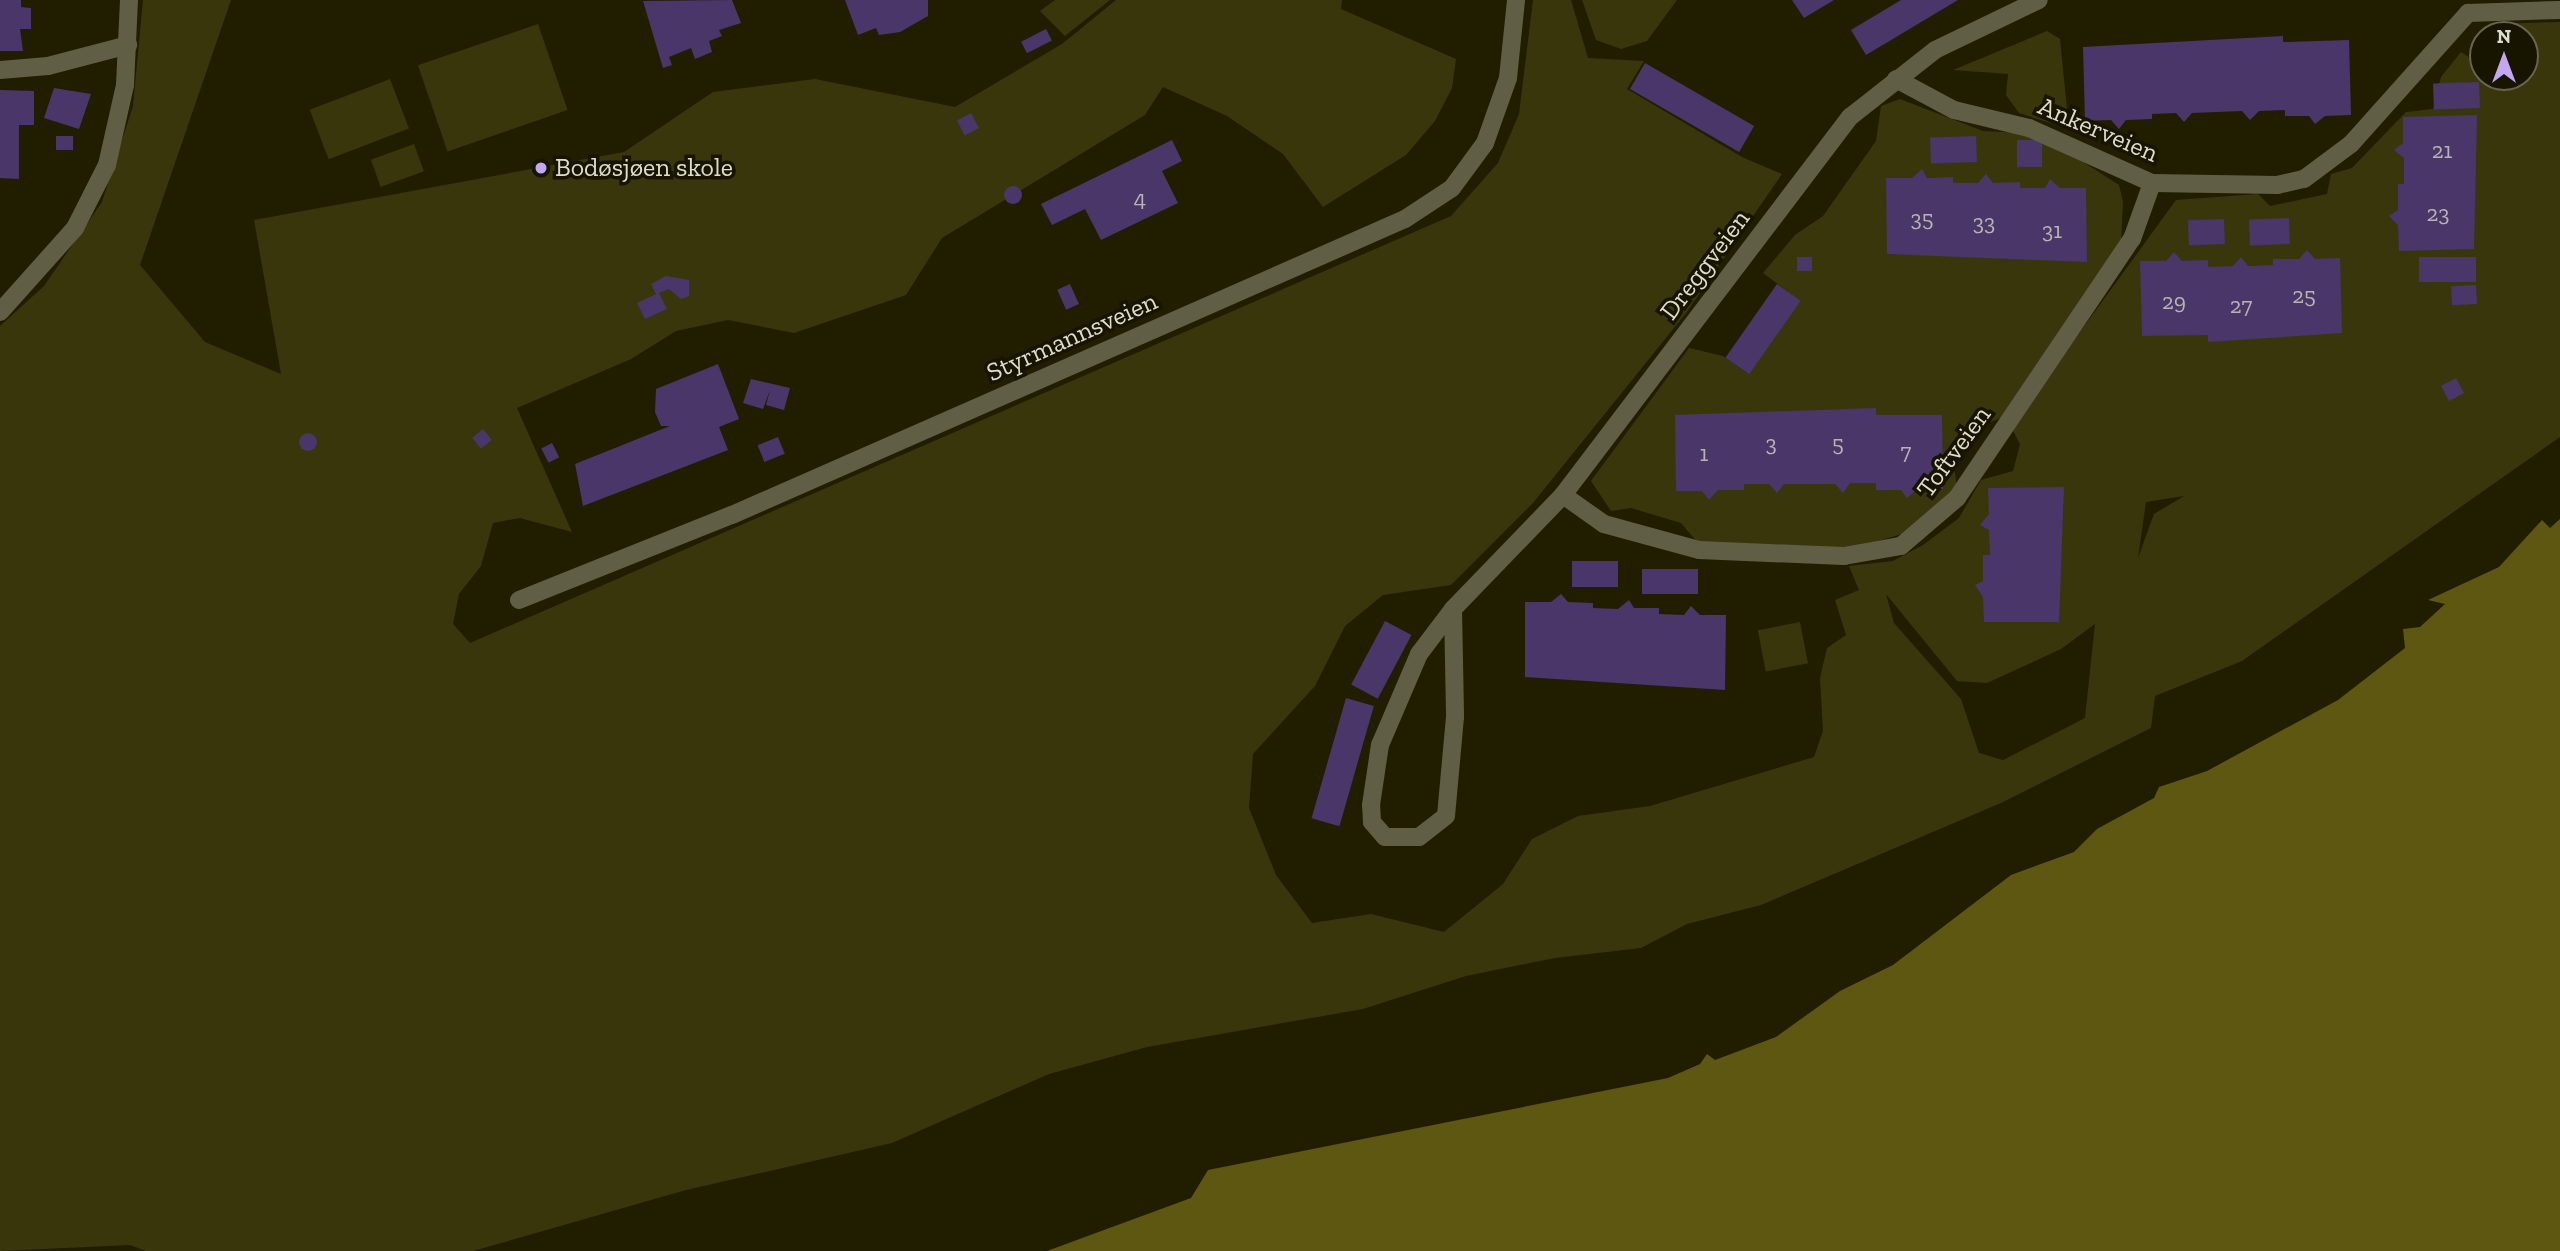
<!DOCTYPE html>
<meta charset="utf-8">
<style>
body{margin:0}
#map{position:relative;width:2560px;height:1251px;overflow:hidden;background:#211e00;font-family:"Zilla Slab",serif}
div>[style]{position:absolute}
[style*='--x']{left:calc(var(--x)*1px);top:calc(var(--y)*1px);width:calc(var(--w)*1px);rotate:calc(var(--a)*1deg)}
.green>*{inset:0;background:#39360c;transform-origin:0 0}
.water>*{inset:0;background:#5d5711}
.building>*{inset:0;background:#4a3668;transform-origin:0 0}
.round{border-radius:50%}
.minor>*{height:18px;margin:-9px;padding:0 9px;transform-origin:9px;border-radius:9px;background:#605e44}
.dots>*{width:19px;height:19px;translate:-50% -50%;box-sizing:border-box;border:4px solid #171400;border-radius:50%}
span{translate:-50% -50%;white-space:nowrap;text-align:center;line-height:1.15;-webkit-text-stroke:7px #171400;paint-order:stroke}
.number-label{font-size:23px;color:#b9b3b2}
.number-label span{-webkit-text-stroke-width:0}
.street-label{font-size:26px;color:#deddca}
.poi-label{font-size:26px;color:#deddca}
.left{translate:0 -50%;text-align:left}
.north{position:absolute;left:2469px;top:21px;width:70px;height:70px;box-sizing:border-box;background:#171400;border:2px solid #676451;border-radius:50%;rotate:0deg;font-size:19px;font-weight:700;line-height:28px;text-align:center;color:#deddca}
.north::after{content:'';display:block;margin:auto;width:24px;height:32px;background:#c3a7f2;clip-path:polygon(50% 0,100% 100%,50% 72%,0 100%)}
</style>
<div id="map">
<div class="green">
<div style="clip-path:polygon(evenodd,143px 0,231px 0,140px 265px,205px 342px,281px 374px,254px 220px,624px 152px,713px 92px,815px 79px,955px 107px,1062px 44px,1116px 0,1342px 0,1341px 9px,1456px 59px,1452px 88px,1435px 121px,1406px 155px,1323px 207px,1283px 154px,1227px 116px,1163px 87px,1145px 115px,942px 238px,906px 295px,794px 333px,728px 320px,676px 331px,631px 359px,517px 408px,572px 532px,520px 518px,493px 523px,481px 566px,459px 594px,453px 624px,470px 643px,1451px 216px,1498px 163px,1519px 114px,1533px 0,1571px 0,1588px 58px,1644px 61px,1627px 89px,1742px 157px,1782px 174px,1686px 313px,1533px 503px,1451px 585px,1383px 595px,1345px 626px,1315px 686px,1253px 754px,1249px 808px,1276px 875px,1312px 923px,1371px 914px,1444px 932px,1503px 884px,1532px 839px,1578px 816px,1650px 806px,1814px 757px,1823px 731px,1820px 678px,1827px 648px,1846px 635px,1835px 600px,1859px 590px,1849px 566px,1893px 561px,1923px 545px,1959px 518px,1981px 480px,2013px 471px,2020px 444px,2011px 427px,2176px 200px,2258px 194px,2270px 206px,2327px 194px,2331px 174px,2352px 168px,2406px 112px,2433px 109px,2441px 77px,2461px 52px,2473px 60px,2483px 56px,2483px 77px,2525px 77px,2525px 35px,2495px 35px,2491px 24px,2560px 22px,2560px 437px,2242px 661px,2155px 696px,2151px 728px,2001px 803px,1761px 905px,1687px 924px,1641px 948px,1555px 958px,1466px 976px,1363px 1009px,1147px 1047px,1049px 1074px,892px 1143px,686px 1190px,473px 1251px,146px 1251px,130px 1245px,0 1251px,0 326px,44px 286px,102px 202px,133px 106px,143px 0,2184px 496px,2154px 514px,2138px 558px,2146px 502px,2184px 496px,143px 0,1886px 594px,1957px 681px,1987px 683px,2061px 649px,2095px 624px,2085px 718px,2003px 760px,1979px 753px,1961px 699px,1894px 623px,1886px 594px)"></div>
<div style="clip-path:polygon(1055px 0,1110px 0,1065px 36px,1040px 11px)"></div>
<div style="clip-path:polygon(1582px 0,1677px 0,1647px 41px,1621px 49px,1596px 40px)"></div>
<div style="left:538px;top:24px;width:91px;height:127px;rotate:71deg"></div>
<div style="clip-path:polygon(2047px 31px,2060px 39px,2069px 129px,2019px 113px,2006px 95px,2008px 74px,1953px 70px)"></div>
<div style="left:390px;top:79px;width:53px;height:86px;rotate:69deg"></div>
<div style="clip-path:polygon(1900px 99px,1983px 131px,2024px 133px,2077px 158px,2119px 185px,2123px 202px,2121px 245px,2001px 418px,1982px 425px,1954px 467px,1957px 487px,1911px 531px,1856px 548px,1698px 543px,1681px 523px,1631px 508px,1611px 511px,1591px 481px,1689px 348px,1723px 356px,1747px 373px,1800px 301px,1763px 273px,1795px 235px,1823px 216px,1876px 141px,1881px 106px)"></div>
<div style="left:414px;top:144px;width:29px;height:46px;rotate:70deg"></div>
<div style="left:1800px;top:622px;width:42px;height:43px;rotate:79deg"></div>
</div>
<div class="water">
<div style="clip-path:polygon(2560px 519px,2560px 1251px,1047px 1251px,1191px 1198px,1208px 1170px,1668px 1078px,1700px 1064px,1707px 1054px,1715px 1060px,1776px 1037px,1840px 991px,1893px 965px,2011px 875px,2074px 852px,2097px 829px,2154px 798px,2159px 787px,2207px 771px,2338px 700px,2405px 648px,2403px 629px,2420px 627px,2445px 604px,2428px 600px,2499px 567px,2542px 520px,2550px 528px)"></div>
</div>
<div class="building">
<div style="clip-path:polygon(0 0,21px 0,21px 7px,31px 8px,31px 29px,20px 29px,23px 51px,0 51px)"></div>
<div style="clip-path:polygon(732px 0,741px 23px,719px 30px,722px 36px,709px 41px,712px 52px,695px 59px,691px 48px,669px 57px,672px 65px,663px 68px,643px 1px)"></div>
<div style="clip-path:polygon(845px 0,928px 0,928px 16px,900px 32px,879px 35px,876px 28px,858px 35px)"></div>
<div style="clip-path:polygon(1792px 0,1834px 0,1804px 18px)"></div>
<div style="clip-path:polygon(1901px 0,1958px 0,1866px 55px,1851px 30px)"></div>
<div style="left:1046px;top:29px;width:13px;height:28px;rotate:63deg"></div>
<div style="clip-path:polygon(2283px 36px,2283px 42px,2349px 40px,2351px 115px,2325px 116px,2315px 124px,2309px 116px,2285px 116px,2285px 110px,2259px 111px,2250px 120px,2242px 111px,2192px 113px,2184px 122px,2176px 113px,2152px 114px,2152px 119px,2126px 120px,2119px 129px,2111px 120px,2085px 121px,2083px 47px)"></div>
<div style="left:1645px;top:63px;width:126px;height:30px;rotate:30deg"></div>
<div style="left:2479px;top:82px;width:26px;height:46px;rotate:88deg"></div>
<div style="clip-path:polygon(54px 88px,91px 94px,79px 129px,44px 118px)"></div>
<div style="clip-path:polygon(0 90px,34px 91px,34px 125px,19px 125px,19px 179px,0 178px)"></div>
<div style="left:971px;top:113px;width:17px;height:16px;rotate:62deg"></div>
<div style="clip-path:polygon(2477px 115px,2474px 249px,2399px 251px,2398px 225px,2389px 216px,2398px 210px,2398px 184px,2404px 184px,2404px 158px,2394px 150px,2403px 143px,2403px 117px)"></div>
<div style="left:56px;top:136px;width:17px;height:14px"></div>
<div style="left:1976px;top:136px;width:26px;height:46px;rotate:88deg"></div>
<div style="clip-path:polygon(1172px 140px,1182px 161px,1162px 171px,1178px 203px,1101px 240px,1085px 209px,1052px 225px,1041px 204px)"></div>
<div style="left:2042px;top:140px;width:27px;height:25px;rotate:90deg"></div>
<div style="clip-path:polygon(1922px 169px,1927px 178px,1953px 177px,1953px 183px,1978px 183px,1986px 174px,1993px 183px,2020px 182px,2020px 188px,2045px 188px,2050px 179px,2060px 188px,2086px 188px,2087px 262px,1887px 254px,1886px 178px,1912px 178px)"></div>
<div class="round" style="left:1004px;top:186px;width:18px;height:18px"></div>
<div style="left:2289px;top:218px;width:26px;height:40px;rotate:88deg"></div>
<div style="left:2224px;top:219px;width:25px;height:36px;rotate:88deg"></div>
<div style="clip-path:polygon(2307px 250px,2315px 259px,2340px 258px,2342px 333px,2208px 342px,2208px 335px,2142px 336px,2140px 261px,2166px 261px,2174px 252px,2182px 261px,2208px 260px,2208px 267px,2233px 266px,2241px 257px,2248px 266px,2273px 265px,2273px 259px,2299px 259px)"></div>
<div style="left:1797px;top:257px;width:15px;height:14px"></div>
<div style="left:2476px;top:257px;width:25px;height:57px;rotate:90deg"></div>
<div style="clip-path:polygon(666px 276px,689px 280px,689px 296px,681px 299px,669px 289px,659px 293px,667px 309px,645px 319px,637px 303px,656px 294px,651px 284px)"></div>
<div style="left:1070px;top:284px;width:22px;height:14px;rotate:66deg"></div>
<div style="left:1777px;top:284px;width:29px;height:90px;rotate:35deg"></div>
<div style="left:2476px;top:285px;width:19px;height:25px;rotate:87deg"></div>
<div style="clip-path:polygon(718px 364px,739px 419px,719px 427px,728px 450px,583px 506px,575px 464px,670px 426px,661px 426px,655px 412px,656px 389px)"></div>
<div style="left:2456px;top:378px;width:17px;height:17px;rotate:62deg"></div>
<div style="clip-path:polygon(751px 379px,790px 388px,784px 410px,766px 405px,770px 390px,763px 409px,743px 403px)"></div>
<div style="clip-path:polygon(1876px 408px,1876px 415px,1942px 415px,1943px 489px,1917px 489px,1907px 498px,1901px 490px,1876px 490px,1876px 483px,1850px 483px,1843px 493px,1835px 484px,1784px 484px,1777px 493px,1769px 484px,1744px 484px,1744px 490px,1718px 490px,1709px 500px,1702px 491px,1676px 491px,1675px 415px)"></div>
<div style="left:483px;top:429px;width:14px;height:14px;rotate:51deg"></div>
<div class="round" style="left:299px;top:433px;width:18px;height:18px"></div>
<div style="left:778px;top:437px;width:18px;height:22px;rotate:68deg"></div>
<div style="left:552px;top:443px;width:16px;height:12px;rotate:63deg"></div>
<div style="clip-path:polygon(2064px 487px,2059px 622px,1984px 622px,1983px 597px,1975px 585px,1983px 581px,1983px 555px,1990px 555px,1989px 530px,1980px 525px,1989px 514px,1988px 488px)"></div>
<div style="left:1572px;top:561px;width:46px;height:26px"></div>
<div style="left:1642px;top:569px;width:56px;height:25px"></div>
<div style="clip-path:polygon(1561px 594px,1568px 602px,1593px 603px,1593px 608px,1618px 609px,1629px 600px,1634px 608px,1659px 608px,1659px 614px,1684px 615px,1691px 606px,1700px 615px,1726px 615px,1725px 690px,1525px 677px,1525px 602px,1551px 602px)"></div>
<div style="left:1385px;top:621px;width:30px;height:72px;rotate:28deg"></div>
<div style="left:1346px;top:698px;width:29px;height:125px;rotate:16deg"></div>
</div>
<div class="minor">
<div style="--x:0;--y:70;--w:48;--a:-4.8"></div>
<div style="--x:48;--y:66;--w:83;--a:-14.7"></div>
<div style="--x:1896;--y:79;--w:66;--a:28.1"></div>
<div style="--x:1954;--y:110;--w:77;--a:13.5"></div>
<div style="--x:2029;--y:128;--w:135;--a:24.1"></div>
<div style="--x:2152;--y:183;--w:125;--a:0.9"></div>
<div style="--x:2277;--y:185;--w:28;--a:-13"></div>
<div style="--x:2304;--y:179;--w:59;--a:-36.7"></div>
<div style="--x:2351;--y:144;--w:176;--a:-48.2"></div>
<div style="--x:2468;--y:13;--w:92;--a:-1.9"></div>
<div style="--x:0;--y:312;--w:113;--a:-48.2"></div>
<div style="--x:75;--y:228;--w:71;--a:-63.1"></div>
<div style="--x:107;--y:165;--w:82;--a:-77.3"></div>
<div style="--x:125;--y:85;--w:85;--a:-87.3"></div>
<div style="--x:1563;--y:495;--w:50;--a:35.3"></div>
<div style="--x:1604;--y:524;--w:98;--a:15.3"></div>
<div style="--x:1699;--y:550;--w:145;--a:2.4"></div>
<div style="--x:1844;--y:556;--w:58;--a:-10"></div>
<div style="--x:1901;--y:546;--w:74;--a:-40.6"></div>
<div style="--x:1957;--y:498;--w:313;--a:-56"></div>
<div style="--x:2132;--y:239;--w:59;--a:-70.3"></div>
<div style="--x:519;--y:600;--w:229;--a:-21.8"></div>
<div style="--x:732;--y:515;--w:735;--a:-23.74"></div>
<div style="--x:1405;--y:219;--w:56;--a:-33.4"></div>
<div style="--x:1452;--y:188;--w:56;--a:-53.7"></div>
<div style="--x:1485;--y:143;--w:69;--a:-70.5"></div>
<div style="--x:1508;--y:78;--w:78;--a:-84.1"></div>
<div style="--x:1453;--y:609;--w:108;--a:88.9"></div>
<div style="--x:1455;--y:717;--w:99;--a:95.2"></div>
<div style="--x:1446;--y:816;--w:34;--a:142"></div>
<div style="--x:1419;--y:837;--w:34;--a:180"></div>
<div style="--x:1385;--y:837;--w:20;--a:-131"></div>
<div style="--x:1372;--y:822;--w:17;--a:-93"></div>
<div style="--x:1371;--y:805;--w:61;--a:-81.5"></div>
<div style="--x:1380;--y:745;--w:99;--a:-66.8"></div>
<div style="--x:1419;--y:654;--w:56;--a:-52.9"></div>
<div style="--x:1453;--y:609;--w:158;--a:-46"></div>
<div style="--x:1563;--y:495;--w:475;--a:-52.8"></div>
<div style="--x:1850;--y:117;--w:108;--a:-38.2"></div>
<div style="--x:1935;--y:50;--w:115;--a:-25.7"></div>
</div>
<div class="dots">
<div style="left:541px;top:168px;background:#c3a7f2"></div>
</div>
<div class="number-label">
<span style="left:2442px;top:150px">21</span>
<span style="left:1140px;top:198px">4</span>
<span style="left:2438px;top:213px">23</span>
<span style="left:1922px;top:218px">35</span>
<span style="left:1984px;top:222px">33</span>
<span style="left:2052px;top:230px">31</span>
<span style="left:2304px;top:295px">25</span>
<span style="left:2174px;top:301px">29</span>
<span style="left:2241px;top:305px">27</span>
<span style="left:1771px;top:443px">3</span>
<span style="left:1838px;top:443px">5</span>
<span style="left:1906px;top:451px">7</span>
<span style="left:1704px;top:453px">1</span>
</div>
<div class="street-label">
<span style="left:2098px;top:130px;rotate:23deg">Ankerveien</span>
<span style="left:1705px;top:265px;rotate:-53deg">Dreggveien</span>
<span style="left:1072px;top:337px;rotate:-24deg">Styrmannsveien</span>
<span style="left:1954px;top:452px;rotate:-54deg">Toftveien</span>
</div>
<div class="poi-label">
<span class="left" style="left:555px;top:168px">Bodøsjøen skole</span>
</div>
<div class="north">N</div>
</div>
